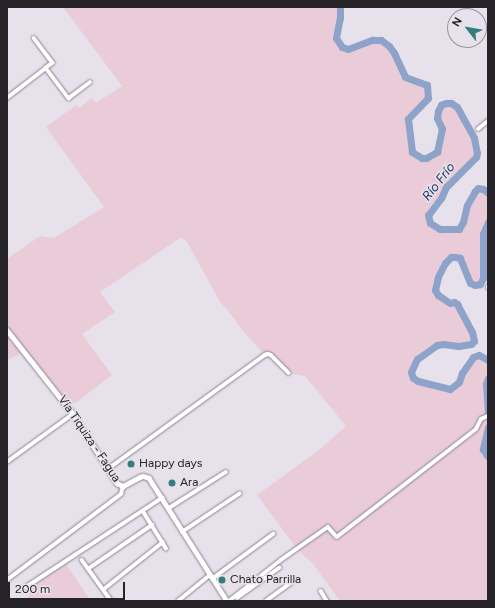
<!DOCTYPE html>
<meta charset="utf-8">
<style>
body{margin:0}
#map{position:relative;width:495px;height:608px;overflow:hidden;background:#e6e1eb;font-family:Figtree,sans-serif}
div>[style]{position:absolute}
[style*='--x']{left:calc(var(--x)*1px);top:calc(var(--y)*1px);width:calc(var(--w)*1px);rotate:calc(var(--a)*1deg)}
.green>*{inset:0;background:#eaccd9}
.river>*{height:7px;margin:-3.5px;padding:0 3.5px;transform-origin:3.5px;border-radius:3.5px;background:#8ea3c9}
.roads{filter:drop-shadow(0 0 1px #89868f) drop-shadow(0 0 1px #89868f)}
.street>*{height:3.5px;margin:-1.75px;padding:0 1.75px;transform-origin:1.75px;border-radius:1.75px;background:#fff}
.secondary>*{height:4.5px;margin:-2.25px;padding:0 2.25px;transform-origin:2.25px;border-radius:2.25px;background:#fff}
.dots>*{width:11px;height:11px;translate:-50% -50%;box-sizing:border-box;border:2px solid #e6e1eb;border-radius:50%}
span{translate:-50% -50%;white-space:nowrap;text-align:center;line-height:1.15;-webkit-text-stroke:3px #e6e1eb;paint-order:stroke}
.street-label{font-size:12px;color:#252327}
.poi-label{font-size:12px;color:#252327}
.left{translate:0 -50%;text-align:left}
.water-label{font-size:13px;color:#203869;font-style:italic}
.frame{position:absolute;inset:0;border:8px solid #252327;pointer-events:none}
.north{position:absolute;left:447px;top:8px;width:40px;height:40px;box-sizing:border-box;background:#e6e1eb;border:1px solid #99959d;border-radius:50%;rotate:301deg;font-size:11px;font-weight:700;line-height:16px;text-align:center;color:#252327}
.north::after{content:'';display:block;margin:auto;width:14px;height:18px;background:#347d7f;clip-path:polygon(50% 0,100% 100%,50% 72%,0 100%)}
.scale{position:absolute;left:8px;top:582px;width:117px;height:18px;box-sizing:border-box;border:2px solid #252327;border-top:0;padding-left:5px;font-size:12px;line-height:14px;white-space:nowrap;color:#252327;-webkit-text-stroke:3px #e6e1eb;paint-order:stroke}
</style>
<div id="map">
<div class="green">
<div style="clip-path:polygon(63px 7px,340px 7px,340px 17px,336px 38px,342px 47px,349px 49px,372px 40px,381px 40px,389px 46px,394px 53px,405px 77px,427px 85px,428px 98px,408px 119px,412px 152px,421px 158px,426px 158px,437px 152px,442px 129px,437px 118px,438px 111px,441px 105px,446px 103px,451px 103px,457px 107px,474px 138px,477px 153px,464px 170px,446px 187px,441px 198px,428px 215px,428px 219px,432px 226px,440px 229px,459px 229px,463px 222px,467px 205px,475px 191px,478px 188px,483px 189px,488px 193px,488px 222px,483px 234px,482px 282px,480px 284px,475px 285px,470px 283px,460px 258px,451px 257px,440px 271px,435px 290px,438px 295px,450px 303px,454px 302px,457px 304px,472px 332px,474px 341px,471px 344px,458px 346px,443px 344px,437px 345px,417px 359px,411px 372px,413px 378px,418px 381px,450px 389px,459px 382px,462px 373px,473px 357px,479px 355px,488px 360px,488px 378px,486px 384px,488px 427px,483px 449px,488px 457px,488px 601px,340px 601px,313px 564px,297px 549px,257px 495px,319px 450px,346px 426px,305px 376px,289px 373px,271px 355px,265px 355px,242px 330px,227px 309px,220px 302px,186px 240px,180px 238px,100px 292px,115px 312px,82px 334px,112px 375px,69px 408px,24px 352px,7px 360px,7px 259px,40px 236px,54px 238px,104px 207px,46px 127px,76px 105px,79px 108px,92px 98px,96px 103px,122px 86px)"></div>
<div style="clip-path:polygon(61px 564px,66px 564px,91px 601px,23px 601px,30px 595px,26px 587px)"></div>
</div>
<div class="river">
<div style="--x:340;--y:7;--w:10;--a:90"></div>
<div style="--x:340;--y:17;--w:21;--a:101"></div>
<div style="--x:336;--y:38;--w:11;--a:56"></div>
<div style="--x:342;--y:47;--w:6;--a:18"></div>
<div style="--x:348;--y:49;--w:26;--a:-21"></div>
<div style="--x:372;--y:40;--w:9;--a:0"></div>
<div style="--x:381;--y:40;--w:10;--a:37"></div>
<div style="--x:389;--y:46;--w:9;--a:54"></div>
<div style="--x:394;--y:53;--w:26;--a:65"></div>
<div style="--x:405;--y:77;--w:23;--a:20"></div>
<div style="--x:427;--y:85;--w:13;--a:86"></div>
<div style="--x:428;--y:98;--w:29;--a:134"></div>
<div style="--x:408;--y:119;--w:33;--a:83"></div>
<div style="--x:412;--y:152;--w:12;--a:31"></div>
<div style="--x:422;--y:158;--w:4;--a:0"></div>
<div style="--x:426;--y:158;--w:13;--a:-29"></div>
<div style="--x:437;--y:152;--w:24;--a:-78"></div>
<div style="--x:442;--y:129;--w:12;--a:-114"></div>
<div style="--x:437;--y:118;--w:7;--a:-82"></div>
<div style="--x:438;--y:111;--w:7;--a:-63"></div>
<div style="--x:441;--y:105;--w:5;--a:-22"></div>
<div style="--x:446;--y:103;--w:5;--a:0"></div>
<div style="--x:451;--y:103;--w:7;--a:34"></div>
<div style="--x:457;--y:107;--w:35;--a:61"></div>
<div style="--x:474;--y:138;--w:15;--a:79"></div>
<div style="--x:477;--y:153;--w:4;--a:104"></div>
<div style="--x:476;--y:157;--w:42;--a:135"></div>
<div style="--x:446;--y:187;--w:12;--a:114"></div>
<div style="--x:441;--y:198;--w:21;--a:127"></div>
<div style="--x:428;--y:215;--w:8;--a:76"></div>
<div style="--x:430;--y:223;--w:12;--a:31"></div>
<div style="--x:440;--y:229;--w:19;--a:0"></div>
<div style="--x:459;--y:229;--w:8;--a:-60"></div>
<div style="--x:463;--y:222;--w:17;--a:-77"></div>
<div style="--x:467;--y:205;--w:16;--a:-60"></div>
<div style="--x:475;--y:191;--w:4;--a:-45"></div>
<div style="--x:478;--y:188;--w:5;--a:11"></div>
<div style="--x:483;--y:189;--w:6;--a:39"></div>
<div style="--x:488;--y:222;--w:13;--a:113"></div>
<div style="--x:483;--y:234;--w:44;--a:90"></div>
<div style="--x:483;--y:278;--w:7;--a:117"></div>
<div style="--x:480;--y:284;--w:5;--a:169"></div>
<div style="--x:475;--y:285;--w:5;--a:-158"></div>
<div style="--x:470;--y:283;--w:27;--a:-112"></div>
<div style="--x:460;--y:258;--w:4;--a:-166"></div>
<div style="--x:456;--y:257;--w:5;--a:180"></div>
<div style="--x:451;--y:257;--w:8;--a:135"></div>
<div style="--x:445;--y:263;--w:16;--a:117"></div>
<div style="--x:438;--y:277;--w:13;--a:103"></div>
<div style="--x:435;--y:290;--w:6;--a:59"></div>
<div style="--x:438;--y:295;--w:14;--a:34"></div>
<div style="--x:450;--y:303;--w:4;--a:-14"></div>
<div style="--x:454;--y:302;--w:4;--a:34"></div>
<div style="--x:457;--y:304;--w:32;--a:62"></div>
<div style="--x:472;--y:332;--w:9;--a:77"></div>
<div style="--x:474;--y:341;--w:4;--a:135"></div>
<div style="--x:471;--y:344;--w:13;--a:171"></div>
<div style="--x:458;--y:346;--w:15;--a:-172"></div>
<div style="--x:443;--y:344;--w:6;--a:171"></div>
<div style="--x:437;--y:345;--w:24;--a:145"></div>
<div style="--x:417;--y:359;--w:14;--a:115"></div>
<div style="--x:411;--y:372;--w:6;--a:72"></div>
<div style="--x:413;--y:378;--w:6;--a:31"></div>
<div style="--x:418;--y:381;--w:33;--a:14"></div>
<div style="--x:450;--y:389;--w:11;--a:-38"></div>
<div style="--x:459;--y:382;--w:9;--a:-72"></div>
<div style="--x:462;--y:373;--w:19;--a:-55"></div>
<div style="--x:473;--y:357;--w:6;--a:-18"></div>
<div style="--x:479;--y:355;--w:10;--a:29"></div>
<div style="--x:488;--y:378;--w:6;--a:108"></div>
<div style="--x:486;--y:384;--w:28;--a:86"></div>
<div style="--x:488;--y:427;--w:23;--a:103"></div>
<div style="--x:483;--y:449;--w:9;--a:58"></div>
</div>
<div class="roads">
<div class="street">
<div style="--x:34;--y:38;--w:31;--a:53"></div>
<div style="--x:53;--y:63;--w:9;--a:144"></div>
<div style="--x:7;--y:98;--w:49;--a:-37.6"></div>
<div style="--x:46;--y:68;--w:38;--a:53"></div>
<div style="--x:69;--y:98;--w:26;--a:-37"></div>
<div style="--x:478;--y:129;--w:13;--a:-39"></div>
<div style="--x:488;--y:288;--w:1;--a:-90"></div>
<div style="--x:7;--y:462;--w:82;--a:-36"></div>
<div style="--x:108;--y:469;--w:194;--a:-36"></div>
<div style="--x:265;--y:355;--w:3;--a:-18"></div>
<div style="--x:268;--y:354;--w:3;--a:18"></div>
<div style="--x:271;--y:355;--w:25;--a:45"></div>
<div style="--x:169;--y:508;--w:67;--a:-32.3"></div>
<div style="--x:143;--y:511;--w:44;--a:58.1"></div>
<div style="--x:182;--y:532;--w:69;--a:-33.7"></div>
<div style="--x:82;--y:560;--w:48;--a:54.3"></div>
<div style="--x:88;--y:569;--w:78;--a:-34.5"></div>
<div style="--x:212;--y:579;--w:76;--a:-36.4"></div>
<div style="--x:7;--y:580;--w:143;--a:-37"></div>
<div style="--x:121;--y:494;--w:8;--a:-76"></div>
<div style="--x:26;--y:587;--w:163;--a:-33.2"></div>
<div style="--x:104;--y:589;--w:75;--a:-38.5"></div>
<div style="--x:321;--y:591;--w:12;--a:59"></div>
<div style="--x:237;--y:598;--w:52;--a:-35.5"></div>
<div style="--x:178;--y:601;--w:41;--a:-39.1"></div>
<div style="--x:229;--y:601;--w:66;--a:-38.3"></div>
<div style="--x:281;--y:560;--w:57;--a:-35.1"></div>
<div style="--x:328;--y:527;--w:13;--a:48"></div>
<div style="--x:337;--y:537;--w:176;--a:-37.8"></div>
<div style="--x:476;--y:429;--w:11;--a:-63"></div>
<div style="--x:481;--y:419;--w:8;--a:-23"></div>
<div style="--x:266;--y:601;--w:31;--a:-36"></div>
</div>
<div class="secondary">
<div style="--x:7;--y:330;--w:107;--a:51.8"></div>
<div style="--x:73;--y:414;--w:82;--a:57.5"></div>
<div style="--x:117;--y:483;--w:7;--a:27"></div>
<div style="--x:123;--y:486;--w:19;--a:-28"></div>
<div style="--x:140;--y:477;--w:3;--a:-18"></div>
<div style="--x:143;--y:476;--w:6;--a:18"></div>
<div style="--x:149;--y:478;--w:146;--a:57.6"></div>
</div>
</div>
<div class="dots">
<div style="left:131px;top:464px;background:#347d7f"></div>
<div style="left:172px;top:483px;background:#347d7f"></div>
<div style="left:222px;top:580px;background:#347d7f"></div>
</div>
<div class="street-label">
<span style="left:89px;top:439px;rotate:56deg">Vía Tiquiza - Fagua</span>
</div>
<div class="poi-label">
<span class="left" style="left:139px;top:464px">Happy days</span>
<span class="left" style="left:180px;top:483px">Ara</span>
<span class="left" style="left:230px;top:580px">Chato Parrilla</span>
</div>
<div class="water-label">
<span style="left:439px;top:182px;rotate:-52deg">Río Frío</span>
</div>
<div class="frame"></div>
<div class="north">N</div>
<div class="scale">200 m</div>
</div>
